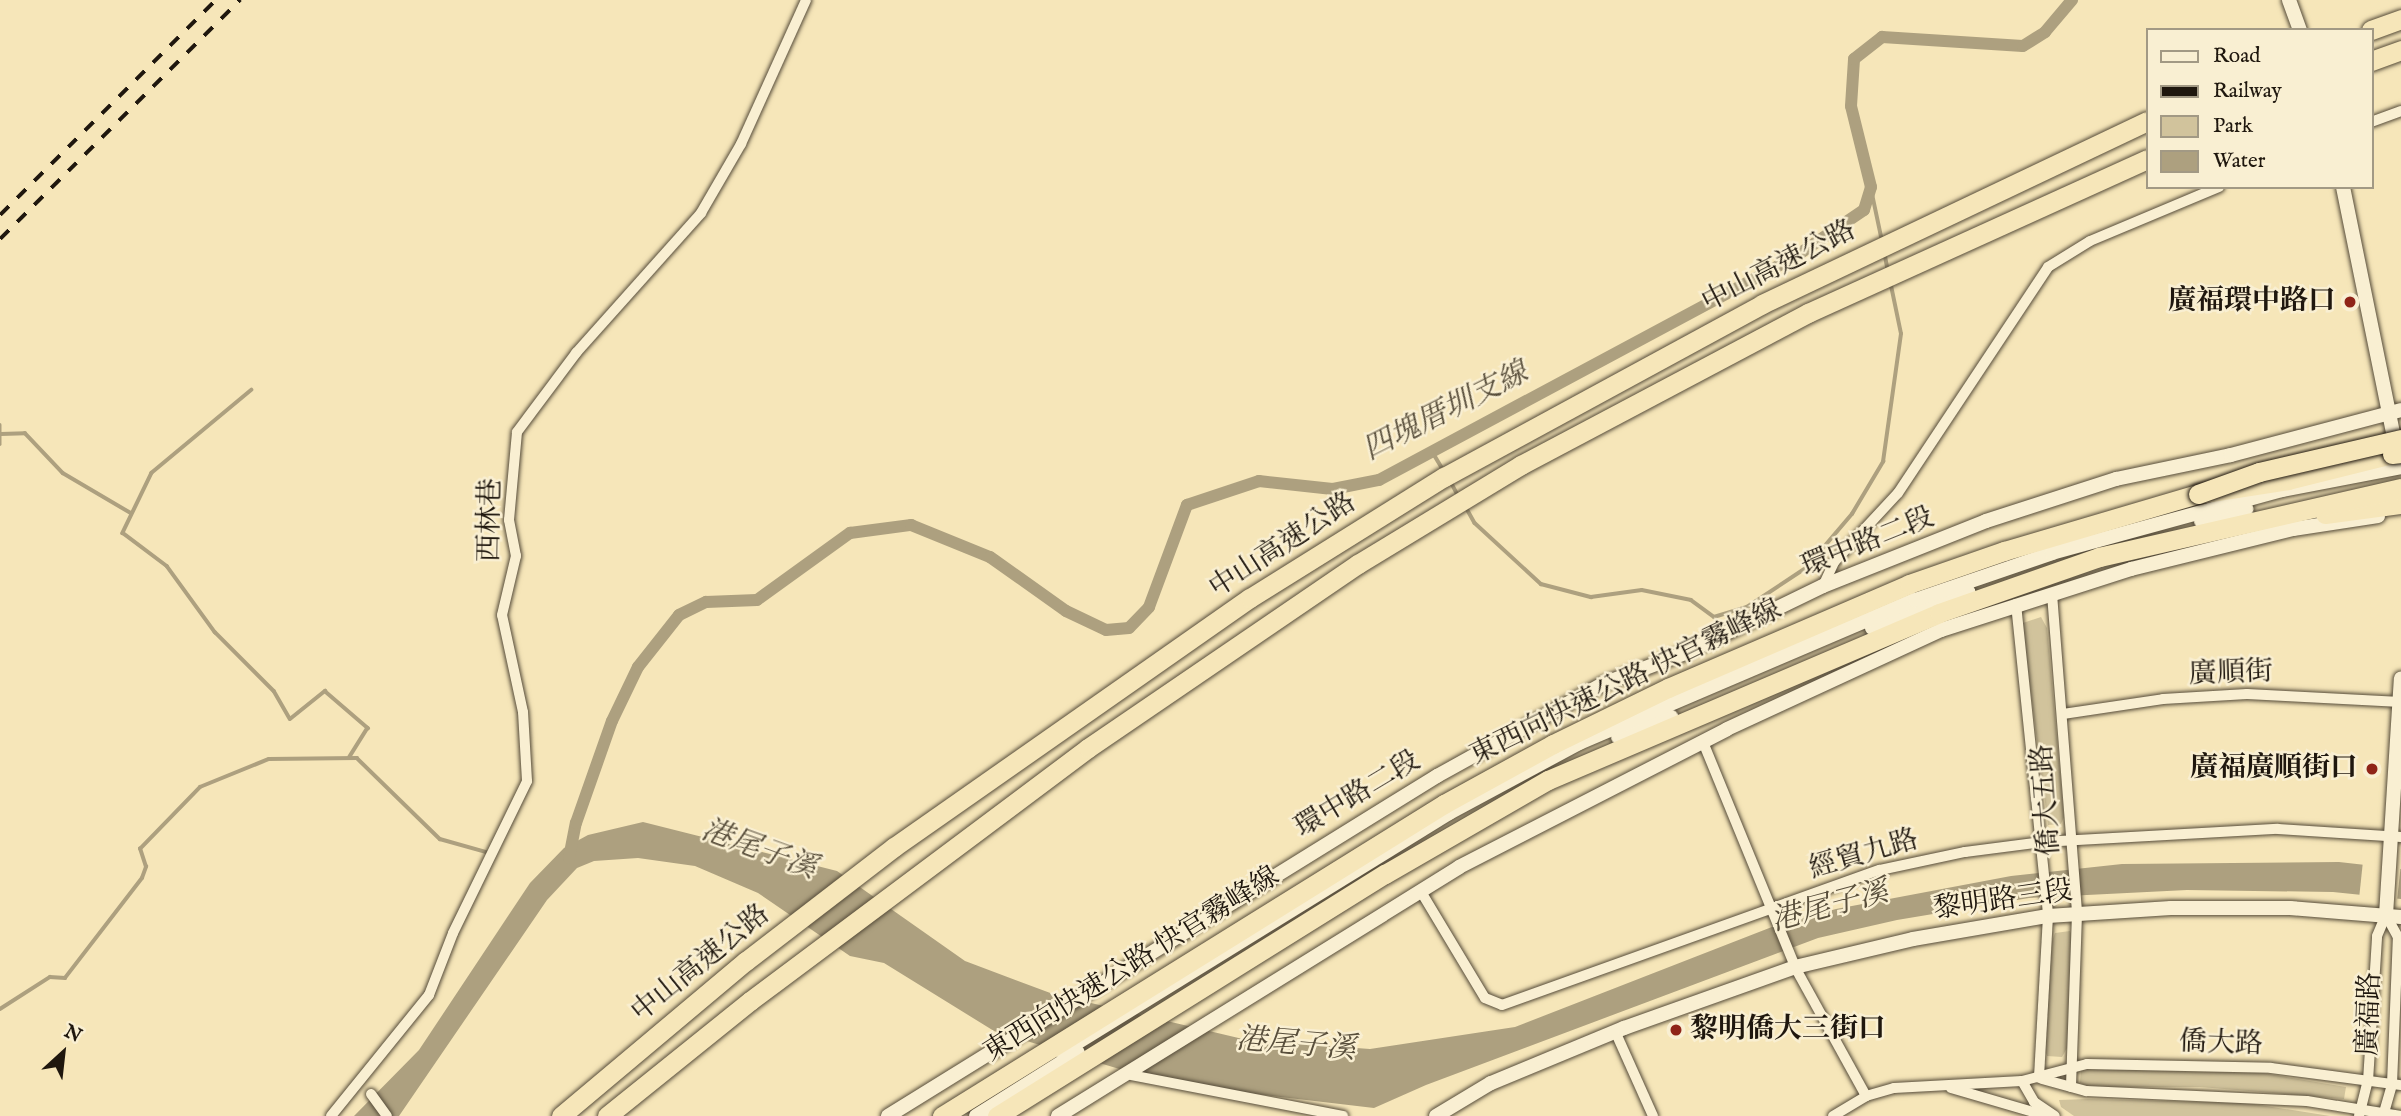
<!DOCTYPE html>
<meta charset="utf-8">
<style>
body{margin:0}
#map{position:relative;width:2401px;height:1116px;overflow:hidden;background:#f6e6b9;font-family:"IM FELL English","Noto Serif TC",serif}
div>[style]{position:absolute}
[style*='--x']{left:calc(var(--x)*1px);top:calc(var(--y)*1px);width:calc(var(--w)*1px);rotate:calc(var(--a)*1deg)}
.green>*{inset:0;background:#d1c39c}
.water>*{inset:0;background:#ada07f}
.pier>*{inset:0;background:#f6e6b9;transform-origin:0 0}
.stream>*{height:3.5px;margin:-1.75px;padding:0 1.75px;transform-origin:1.75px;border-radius:1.75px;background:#ada07f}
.canal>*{height:12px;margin:-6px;padding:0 6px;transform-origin:6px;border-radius:6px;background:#ada07f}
.roads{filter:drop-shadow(0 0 2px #554b39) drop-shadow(0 0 2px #554b39)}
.street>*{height:10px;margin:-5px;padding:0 5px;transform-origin:5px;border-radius:5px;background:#f9efd2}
.secondary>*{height:14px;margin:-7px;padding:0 7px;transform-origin:7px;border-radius:7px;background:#f9efd2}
.highway>*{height:19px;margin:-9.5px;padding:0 9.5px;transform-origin:9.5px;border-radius:9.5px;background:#f6e6b9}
.rail>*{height:3.5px;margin-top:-1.75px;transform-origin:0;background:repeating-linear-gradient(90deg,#1f170e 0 12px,transparent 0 24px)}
.bridges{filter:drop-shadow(0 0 2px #1f170e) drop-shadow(0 0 2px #1f170e)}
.highway-bridge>*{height:19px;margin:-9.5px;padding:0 9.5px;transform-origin:9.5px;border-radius:9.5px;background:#f6e6b9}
.dots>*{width:19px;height:19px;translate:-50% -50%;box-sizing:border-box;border:4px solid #f9efd2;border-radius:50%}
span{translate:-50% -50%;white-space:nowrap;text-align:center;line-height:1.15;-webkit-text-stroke:5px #f9efd2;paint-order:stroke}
.street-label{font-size:28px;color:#1f170e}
.poi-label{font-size:28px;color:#1f170e;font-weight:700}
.right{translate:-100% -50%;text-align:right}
.left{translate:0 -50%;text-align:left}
.water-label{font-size:30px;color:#584e3b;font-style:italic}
.legend{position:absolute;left:2146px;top:28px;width:228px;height:161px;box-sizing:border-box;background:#f9efd2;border:2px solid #a29984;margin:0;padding:9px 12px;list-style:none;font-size:21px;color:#1f170e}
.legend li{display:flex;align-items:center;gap:14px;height:35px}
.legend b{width:35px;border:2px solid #a29984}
.north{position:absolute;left:28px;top:1018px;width:70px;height:70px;-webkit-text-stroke:5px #f9efd2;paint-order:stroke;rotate:27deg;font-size:19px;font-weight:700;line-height:28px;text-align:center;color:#1f170e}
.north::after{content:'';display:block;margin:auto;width:24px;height:32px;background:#1f170e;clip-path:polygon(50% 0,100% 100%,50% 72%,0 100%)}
</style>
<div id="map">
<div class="green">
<div style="clip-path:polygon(2041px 617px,2047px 628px,2064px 817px,2061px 824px,2048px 825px,2023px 632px,2023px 623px)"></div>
<div style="clip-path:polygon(2070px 931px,2073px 939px,2067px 1048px,2062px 1057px,2047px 1056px,2044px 1047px,2052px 941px,2055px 933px)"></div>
<div style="clip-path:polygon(2081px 1069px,2263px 1073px,2346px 1087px,2344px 1099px,2200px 1087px,2088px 1087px,2080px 1083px)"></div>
<div style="clip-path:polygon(2088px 1099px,2247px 1103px,2330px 1116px,2074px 1116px,2061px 1107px,2059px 1100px)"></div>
</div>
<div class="water">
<div style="clip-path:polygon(643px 822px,837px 871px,965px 961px,1053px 994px,1247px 1040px,1370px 1049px,1515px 1027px,1777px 925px,1836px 909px,2011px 876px,2122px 864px,2339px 862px,2401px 869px,2401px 899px,2333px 892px,2187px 890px,2029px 898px,1897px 920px,1818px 938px,1426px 1085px,1374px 1108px,1169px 1084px,994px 1031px,884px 963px,850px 956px,758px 893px,695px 866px,638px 858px,594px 861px,577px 868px,547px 900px,399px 1116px,354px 1116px,419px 1050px,530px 883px,564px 848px,588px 835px)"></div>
</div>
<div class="pier">
<div style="left:2363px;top:861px;width:38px;height:37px;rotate:6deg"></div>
</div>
<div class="stream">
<div style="--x:1871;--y:187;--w:53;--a:78.1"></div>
<div style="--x:1885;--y:254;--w:16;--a:79"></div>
<div style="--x:252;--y:390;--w:130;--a:140.3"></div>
<div style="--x:152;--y:473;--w:67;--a:115.8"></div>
<div style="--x:123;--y:533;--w:55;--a:36.9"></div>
<div style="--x:167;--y:566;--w:82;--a:54"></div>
<div style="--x:215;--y:632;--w:83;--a:45"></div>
<div style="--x:274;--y:691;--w:32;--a:60"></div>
<div style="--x:290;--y:719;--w:45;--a:-38.7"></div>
<div style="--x:325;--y:691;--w:57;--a:40.7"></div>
<div style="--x:368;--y:728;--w:34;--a:122"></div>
<div style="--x:0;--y:425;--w:19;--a:90"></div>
<div style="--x:1;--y:434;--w:24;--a:-2"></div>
<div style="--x:25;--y:433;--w:55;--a:46.5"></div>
<div style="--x:63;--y:473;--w:79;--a:30.5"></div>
<div style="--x:1432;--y:451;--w:23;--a:59"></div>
<div style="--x:1450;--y:480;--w:17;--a:62"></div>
<div style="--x:1466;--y:507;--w:18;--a:61"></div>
<div style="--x:1475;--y:523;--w:90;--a:42.7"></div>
<div style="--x:1541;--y:584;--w:52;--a:14.6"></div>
<div style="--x:1591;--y:597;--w:51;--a:-7.8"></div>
<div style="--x:1642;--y:590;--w:50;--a:11.5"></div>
<div style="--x:1691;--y:600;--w:29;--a:36"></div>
<div style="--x:1714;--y:617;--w:34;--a:-17"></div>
<div style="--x:1747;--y:607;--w:71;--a:-33.5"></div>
<div style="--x:1806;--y:568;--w:71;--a:-49.6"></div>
<div style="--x:1852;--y:514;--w:61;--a:-59.2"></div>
<div style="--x:1883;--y:462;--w:129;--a:-82"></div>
<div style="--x:1901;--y:334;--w:54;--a:-101.7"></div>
<div style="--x:0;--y:1009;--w:59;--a:-32.6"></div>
<div style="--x:50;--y:977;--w:15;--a:4"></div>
<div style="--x:65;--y:978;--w:126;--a:-52.4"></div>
<div style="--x:142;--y:878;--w:12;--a:-70"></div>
<div style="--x:146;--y:867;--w:19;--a:-108"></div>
<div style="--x:140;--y:849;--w:86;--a:-45.9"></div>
<div style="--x:200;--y:787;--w:74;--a:-22.1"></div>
<div style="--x:269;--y:759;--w:88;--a:-0.7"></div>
<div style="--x:357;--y:758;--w:116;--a:44.3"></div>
<div style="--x:440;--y:839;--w:48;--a:15.8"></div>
</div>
<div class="canal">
<div style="--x:569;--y:858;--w:36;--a:-79"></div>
<div style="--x:576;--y:823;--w:108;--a:-70.6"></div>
<div style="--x:612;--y:721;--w:60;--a:-64.3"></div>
<div style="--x:638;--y:667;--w:66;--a:-51.7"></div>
<div style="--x:679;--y:615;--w:30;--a:-26"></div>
<div style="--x:706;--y:602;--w:51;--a:-2.2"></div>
<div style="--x:757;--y:600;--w:115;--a:-35.8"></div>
<div style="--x:850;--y:533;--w:62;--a:-7.5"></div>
<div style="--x:911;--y:525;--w:85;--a:22.1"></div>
<div style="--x:990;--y:557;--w:93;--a:35.4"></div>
<div style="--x:1066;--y:611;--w:44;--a:25.4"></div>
<div style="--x:1106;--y:630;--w:23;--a:-5"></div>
<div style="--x:1129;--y:628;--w:29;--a:-46"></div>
<div style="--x:1149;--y:607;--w:109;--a:-69.6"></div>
<div style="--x:1187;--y:505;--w:76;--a:-18.4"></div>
<div style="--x:1259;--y:481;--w:74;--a:6.2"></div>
<div style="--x:1333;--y:489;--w:47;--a:-11.1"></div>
<div style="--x:1379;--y:480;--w:473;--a:-28.2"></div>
<div style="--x:1796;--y:256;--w:82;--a:-34.1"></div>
<div style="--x:1864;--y:210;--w:24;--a:-73"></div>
<div style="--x:1871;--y:187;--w:83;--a:-103.9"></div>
<div style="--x:1851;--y:106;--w:47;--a:-86.3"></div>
<div style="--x:1854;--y:59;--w:36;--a:-38"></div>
<div style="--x:1882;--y:37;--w:141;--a:3.7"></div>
<div style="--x:2023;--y:46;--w:26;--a:-32"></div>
<div style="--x:2045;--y:32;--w:42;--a:-49.8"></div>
</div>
<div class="roads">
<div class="street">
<div style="--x:2371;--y:122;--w:32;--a:-20"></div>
<div style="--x:1823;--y:586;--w:26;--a:-65"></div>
<div style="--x:1834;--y:562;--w:94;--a:-47.2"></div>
<div style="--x:1898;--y:493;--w:271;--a:-56.4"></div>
<div style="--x:2048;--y:267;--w:49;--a:-31.8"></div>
<div style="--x:2090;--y:241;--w:140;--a:-22.7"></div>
<div style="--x:2052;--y:594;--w:321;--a:85.5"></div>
<div style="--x:2077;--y:914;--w:173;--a:92"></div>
<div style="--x:2016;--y:604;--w:314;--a:84.1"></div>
<div style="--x:2048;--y:916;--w:162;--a:93.2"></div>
<div style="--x:2063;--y:714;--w:101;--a:-8.5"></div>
<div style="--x:2163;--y:699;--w:84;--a:-3.4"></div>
<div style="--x:2247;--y:694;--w:154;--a:3"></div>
<div style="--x:1703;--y:742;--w:245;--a:67.7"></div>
<div style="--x:1796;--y:969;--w:145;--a:61.1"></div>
<div style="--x:1420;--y:890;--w:126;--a:59"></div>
<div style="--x:1485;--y:998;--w:18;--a:22"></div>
<div style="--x:1502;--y:1005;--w:401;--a:-19.7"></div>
<div style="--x:1880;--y:870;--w:87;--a:-12"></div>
<div style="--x:1965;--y:852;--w:78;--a:-7.4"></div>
<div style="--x:2042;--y:842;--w:236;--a:-3.2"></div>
<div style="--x:2278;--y:829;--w:123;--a:3.7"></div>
<div style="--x:1615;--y:1031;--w:93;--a:65.9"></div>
<div style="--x:1131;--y:1075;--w:216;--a:10.9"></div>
<div style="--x:2042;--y:1079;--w:46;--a:15.3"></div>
<div style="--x:2086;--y:1091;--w:221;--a:2.6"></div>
<div style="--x:2307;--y:1101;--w:95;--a:9.1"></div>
<div style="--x:2022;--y:1081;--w:24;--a:60"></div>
<div style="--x:2034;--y:1102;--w:25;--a:34"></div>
<div style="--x:1951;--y:1088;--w:100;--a:16.3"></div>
<div style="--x:371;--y:1094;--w:27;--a:54"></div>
<div style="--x:331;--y:1116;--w:156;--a:-51"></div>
<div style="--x:429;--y:995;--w:66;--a:-68.8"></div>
<div style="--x:453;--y:933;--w:169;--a:-64"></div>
<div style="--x:527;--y:781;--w:69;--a:-93.3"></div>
<div style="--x:523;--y:712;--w:99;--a:-102.2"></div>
<div style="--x:502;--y:615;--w:61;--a:-76.7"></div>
<div style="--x:516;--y:556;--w:37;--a:-101"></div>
<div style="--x:509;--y:520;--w:88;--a:-84.8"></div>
<div style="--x:517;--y:432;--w:99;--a:-53.2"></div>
<div style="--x:576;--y:353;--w:188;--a:-48.2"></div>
<div style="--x:701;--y:213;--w:80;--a:-59.9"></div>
<div style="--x:741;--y:144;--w:158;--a:-65.7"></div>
<div style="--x:1833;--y:1116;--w:39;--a:-31"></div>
<div style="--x:1866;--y:1096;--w:29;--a:-16"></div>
<div style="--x:1894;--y:1088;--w:128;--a:-3.1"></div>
<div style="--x:2022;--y:1081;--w:67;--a:-14.7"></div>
<div style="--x:2087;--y:1064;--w:184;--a:1.2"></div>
<div style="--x:2271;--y:1068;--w:131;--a:7.5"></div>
<div style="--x:2359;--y:1116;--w:36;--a:-76"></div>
<div style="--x:2368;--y:1081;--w:145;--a:-86.4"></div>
<div style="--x:2377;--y:936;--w:23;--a:-67"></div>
<div style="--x:2383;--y:1116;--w:33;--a:-74"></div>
<div style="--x:2392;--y:1084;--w:147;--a:-87.7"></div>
<div style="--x:2398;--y:937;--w:25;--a:-119"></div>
</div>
<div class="secondary">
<div style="--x:2289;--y:0;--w:32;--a:70"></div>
<div style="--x:2343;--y:187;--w:266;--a:78.5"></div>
<div style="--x:2201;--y:521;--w:47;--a:-14.9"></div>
<div style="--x:1872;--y:628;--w:103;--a:-20.6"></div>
<div style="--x:1618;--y:737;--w:57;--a:-20.7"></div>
<div style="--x:2386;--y:915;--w:237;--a:-86.4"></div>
<div style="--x:1062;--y:1052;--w:455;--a:-31.7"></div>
<div style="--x:1449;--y:813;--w:148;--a:-28.3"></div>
<div style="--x:1579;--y:743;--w:365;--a:-23.1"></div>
<div style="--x:1915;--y:600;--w:145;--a:-18.9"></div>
<div style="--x:2052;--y:553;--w:238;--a:-15.3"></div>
<div style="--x:2282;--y:490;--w:121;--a:-10.9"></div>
<div style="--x:888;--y:1116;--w:646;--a:-31.77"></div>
<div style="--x:1437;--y:776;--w:190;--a:-29"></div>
<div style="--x:1603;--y:684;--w:88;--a:-20.7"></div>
<div style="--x:1685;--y:653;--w:153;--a:-25.9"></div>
<div style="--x:1823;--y:586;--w:175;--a:-21.7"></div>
<div style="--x:1986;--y:521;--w:137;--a:-17.9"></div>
<div style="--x:2116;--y:479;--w:117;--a:-11.8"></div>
<div style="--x:2231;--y:455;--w:176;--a:-14.8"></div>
<div style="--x:976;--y:1116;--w:120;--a:-32.1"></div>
<div style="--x:1058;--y:1116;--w:472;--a:-31.8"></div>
<div style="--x:1459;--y:867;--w:301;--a:-27.2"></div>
<div style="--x:1727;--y:729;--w:236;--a:-24.8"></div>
<div style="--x:1941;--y:630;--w:200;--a:-17.8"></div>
<div style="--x:2131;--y:569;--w:167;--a:-13.9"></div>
<div style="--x:2293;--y:529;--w:86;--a:-8.7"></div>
<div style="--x:1436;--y:1116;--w:64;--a:-31"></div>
<div style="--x:1491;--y:1083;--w:144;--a:-22.5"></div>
<div style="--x:1624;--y:1028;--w:182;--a:-19.6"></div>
<div style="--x:1795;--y:967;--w:121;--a:-13.3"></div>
<div style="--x:1913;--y:939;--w:137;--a:-9.7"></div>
<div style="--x:2048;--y:916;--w:123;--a:-3.7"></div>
<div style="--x:2171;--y:908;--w:119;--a:0"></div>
<div style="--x:2290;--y:908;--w:111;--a:4.6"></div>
</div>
<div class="highway">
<div style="--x:2371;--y:30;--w:32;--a:-20"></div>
<div style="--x:2371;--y:61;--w:32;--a:-20"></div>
<div style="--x:2325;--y:514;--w:77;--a:-7.5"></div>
<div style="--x:561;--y:1116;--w:241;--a:-40"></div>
<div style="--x:746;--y:961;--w:187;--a:-37.6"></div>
<div style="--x:894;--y:847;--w:434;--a:-35"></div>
<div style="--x:1250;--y:598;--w:229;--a:-32"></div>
<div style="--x:1444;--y:477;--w:362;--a:-28.5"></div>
<div style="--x:1762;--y:304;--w:426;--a:-25.4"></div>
<div style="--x:607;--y:1116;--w:184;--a:-38.8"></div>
<div style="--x:750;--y:1001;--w:422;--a:-36.8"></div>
<div style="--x:1088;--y:748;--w:327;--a:-34.3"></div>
<div style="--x:1358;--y:564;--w:191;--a:-31.3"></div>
<div style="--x:1521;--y:465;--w:325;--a:-27.9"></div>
<div style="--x:1808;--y:313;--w:372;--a:-24.4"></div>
<div style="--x:942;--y:1116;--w:591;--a:-31.86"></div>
<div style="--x:1444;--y:804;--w:124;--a:-28.8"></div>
<div style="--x:1553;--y:744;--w:128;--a:-26"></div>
<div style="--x:1668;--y:688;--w:262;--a:-23.3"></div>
<div style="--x:1909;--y:584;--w:101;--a:-19.2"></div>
<div style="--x:2004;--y:551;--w:202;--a:-16.4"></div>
<div style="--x:2198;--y:494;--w:91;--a:-8.8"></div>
<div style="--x:2288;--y:480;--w:107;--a:-14"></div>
<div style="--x:997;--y:1116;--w:457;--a:-32"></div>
<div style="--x:1385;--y:874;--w:188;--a:-30"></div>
<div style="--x:1548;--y:780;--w:425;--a:-23.1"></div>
<div style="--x:1939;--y:613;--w:170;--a:-19.3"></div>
<div style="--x:2099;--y:557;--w:310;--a:-12.9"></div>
</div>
</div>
<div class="rail">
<div style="--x:0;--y:215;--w:305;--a:-44.9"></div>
<div style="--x:0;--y:239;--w:339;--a:-44.9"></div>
</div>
<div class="bridges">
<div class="highway-bridge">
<div style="--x:2392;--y:454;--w:9;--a:-6"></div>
<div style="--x:2198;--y:494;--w:65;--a:-19.8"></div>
<div style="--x:2259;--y:472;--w:146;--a:-13.1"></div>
</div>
</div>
<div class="dots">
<div style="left:2350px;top:302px;background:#8f2418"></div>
<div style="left:2372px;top:769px;background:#8f2418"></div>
<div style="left:1676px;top:1030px;background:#8f2418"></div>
</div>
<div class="street-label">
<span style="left:1779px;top:267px;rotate:-27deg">中山高速公路</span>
<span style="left:491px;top:520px;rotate:-89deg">西林巷</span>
<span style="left:1868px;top:543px;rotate:-22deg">環中路二段</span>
<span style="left:1283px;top:546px;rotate:-33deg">中山高速公路</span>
<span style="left:2231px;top:674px;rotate:-2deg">廣順街</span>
<span style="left:1626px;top:683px;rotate:-26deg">東西向快速公路 快官霧峰線</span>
<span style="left:1358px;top:795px;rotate:-31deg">環中路二段</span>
<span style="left:2047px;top:800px;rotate:-94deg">僑大五路</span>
<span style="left:1864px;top:855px;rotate:-16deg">經貿九路</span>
<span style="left:2003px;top:901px;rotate:-8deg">黎明路三段</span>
<span style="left:701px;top:964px;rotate:-39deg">中山高速公路</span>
<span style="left:1132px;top:965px;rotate:-32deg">東西向快速公路 快官霧峰線</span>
<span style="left:2370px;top:1014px;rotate:-88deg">廣福路</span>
<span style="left:2221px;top:1044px;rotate:2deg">僑大路</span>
</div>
<div class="poi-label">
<span class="right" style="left:2336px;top:302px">廣福環中路口</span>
<span class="right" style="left:2358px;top:769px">廣福廣順街口</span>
<span class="left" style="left:1690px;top:1030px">黎明僑大三街口</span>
</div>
<div class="water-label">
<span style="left:1446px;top:412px;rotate:-27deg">四塊厝圳支線</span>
<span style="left:759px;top:850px;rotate:20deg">港尾子溪</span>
<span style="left:1830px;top:907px;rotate:-15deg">港尾子溪</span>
<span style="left:1296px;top:1045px;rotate:5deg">港尾子溪</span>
</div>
<ul class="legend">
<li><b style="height:9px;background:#f9efd2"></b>Road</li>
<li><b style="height:9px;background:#1f170e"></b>Railway</li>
<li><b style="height:19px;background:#d1c39c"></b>Park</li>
<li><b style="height:19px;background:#ada07f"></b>Water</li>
</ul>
<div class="north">N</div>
</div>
